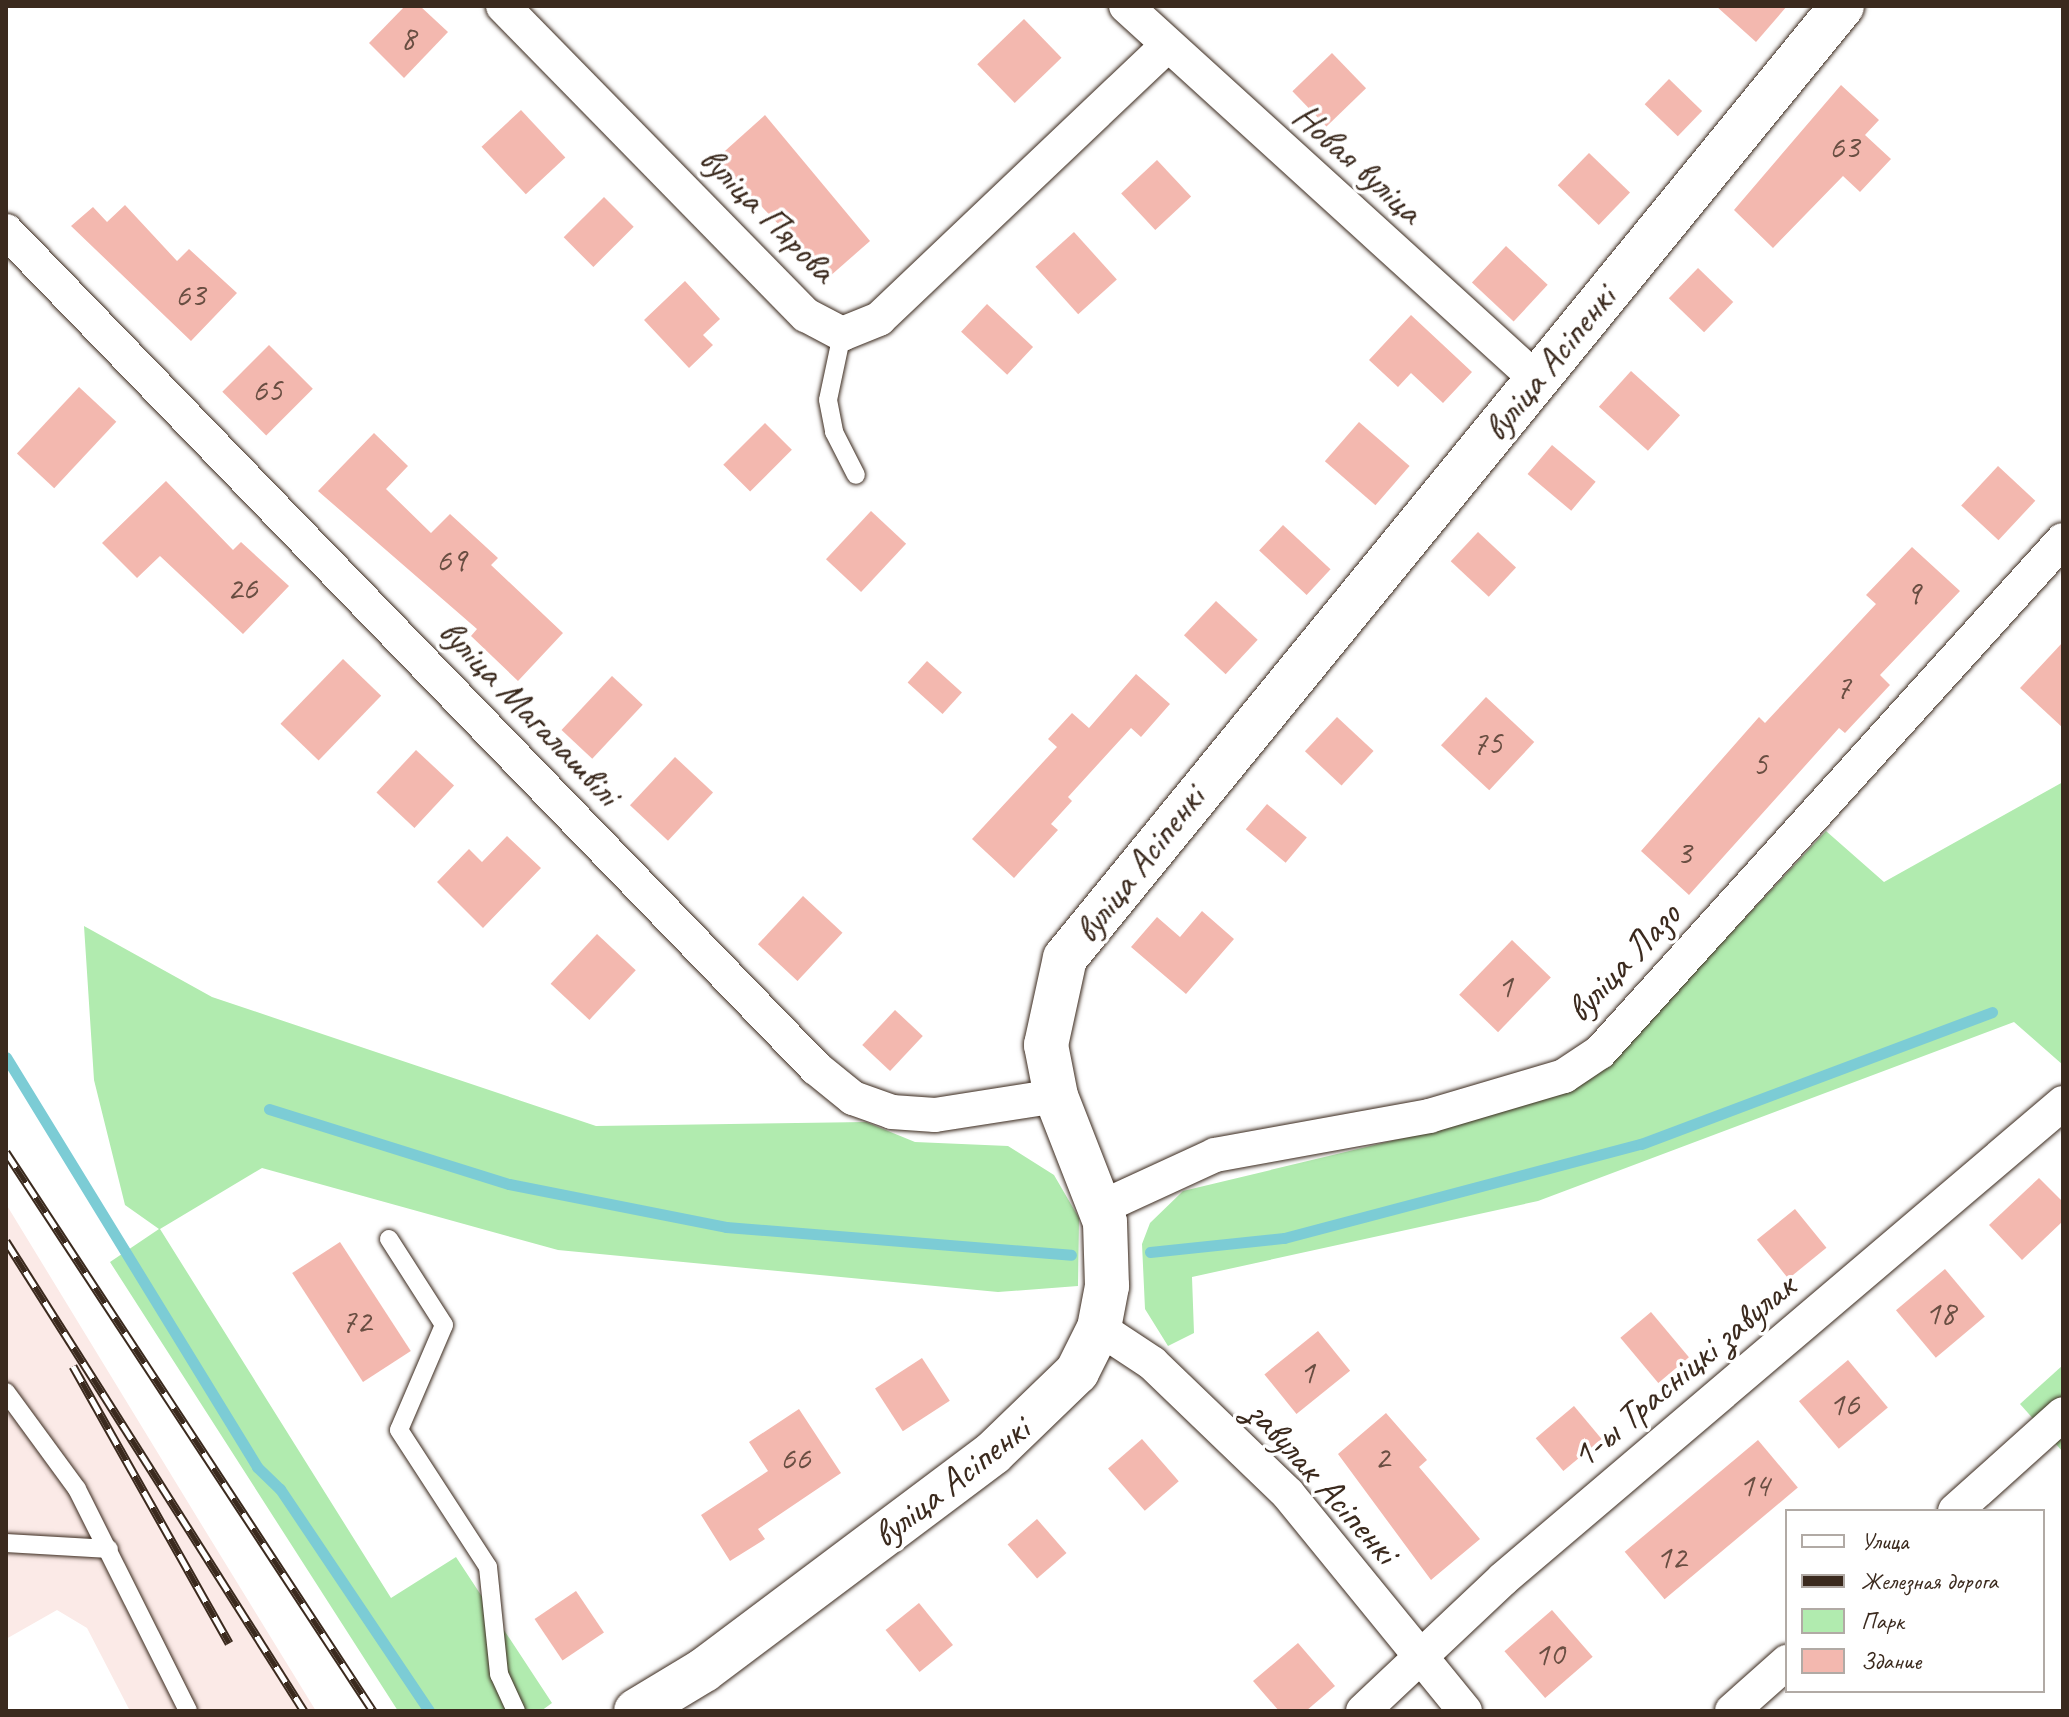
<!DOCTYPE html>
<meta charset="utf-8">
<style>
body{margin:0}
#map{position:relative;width:2069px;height:1717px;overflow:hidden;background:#fff;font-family:Caveat,sans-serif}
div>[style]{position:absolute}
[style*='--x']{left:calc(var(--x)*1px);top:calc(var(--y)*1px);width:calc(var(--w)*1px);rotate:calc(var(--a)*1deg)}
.built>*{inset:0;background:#fbeae7}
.green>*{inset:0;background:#b1ebaf}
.stream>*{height:11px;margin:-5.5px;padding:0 5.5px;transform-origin:5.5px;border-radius:5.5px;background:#7cccd5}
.building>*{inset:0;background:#f3b8af;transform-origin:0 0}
.roads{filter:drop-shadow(0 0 2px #3b2a1e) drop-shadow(0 0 2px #3b2a1e)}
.lane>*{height:18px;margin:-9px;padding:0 9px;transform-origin:9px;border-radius:9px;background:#fff}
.street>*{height:34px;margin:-17px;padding:0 17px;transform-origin:17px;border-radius:17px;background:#fff}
.secondary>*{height:44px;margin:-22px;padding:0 22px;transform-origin:22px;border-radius:22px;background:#fff}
.rail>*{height:9px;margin-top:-4.5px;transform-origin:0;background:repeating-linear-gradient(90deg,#fff 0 18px,#3b2a1e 0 36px);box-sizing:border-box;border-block:2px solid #3b2a1e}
span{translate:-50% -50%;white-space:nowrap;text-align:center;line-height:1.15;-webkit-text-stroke:7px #fff;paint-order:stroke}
.number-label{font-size:34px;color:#694e42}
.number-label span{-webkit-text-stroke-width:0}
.street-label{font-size:38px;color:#3b2a1e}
.frame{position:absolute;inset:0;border:8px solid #3b2a1e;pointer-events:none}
.legend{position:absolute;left:1785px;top:1509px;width:260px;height:184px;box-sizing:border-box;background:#fff;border:2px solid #b1aaa5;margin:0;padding:10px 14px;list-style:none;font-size:24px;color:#3b2a1e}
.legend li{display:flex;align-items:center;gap:16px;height:40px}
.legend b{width:40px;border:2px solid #b1aaa5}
</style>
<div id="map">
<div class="built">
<div style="clip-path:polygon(6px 1204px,203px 1527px,316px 1711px,130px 1711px,87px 1628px,57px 1610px,6px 1639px)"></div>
</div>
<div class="green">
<div style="clip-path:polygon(2063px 782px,2063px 1065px,2014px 1022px,1538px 1201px,1192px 1277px,1194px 1333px,1168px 1346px,1145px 1309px,1142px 1244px,1150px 1223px,1183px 1191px,1433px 1131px,1608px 1065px,1826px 831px,1884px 882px)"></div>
<div style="clip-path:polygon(84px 926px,212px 997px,596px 1126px,866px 1122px,915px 1142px,1008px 1146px,1054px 1175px,1079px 1218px,1078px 1286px,998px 1292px,558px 1250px,262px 1168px,160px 1229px,391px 1598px,456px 1557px,552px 1703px,541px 1711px,398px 1711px,110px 1262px,159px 1229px,125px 1205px,94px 1080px)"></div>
<div style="clip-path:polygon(2063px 1365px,2063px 1452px,2020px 1404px)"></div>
</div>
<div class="stream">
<div style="--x:6;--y:1057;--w:481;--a:58.5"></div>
<div style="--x:257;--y:1467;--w:32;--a:44"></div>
<div style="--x:280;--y:1489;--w:267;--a:56.1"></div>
<div style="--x:269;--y:1109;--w:251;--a:17.4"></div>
<div style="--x:509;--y:1184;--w:221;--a:11.2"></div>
<div style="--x:726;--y:1227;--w:346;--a:4.6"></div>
<div style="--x:1150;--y:1252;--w:135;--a:-6"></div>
<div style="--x:1284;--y:1238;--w:369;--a:-14.8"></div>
<div style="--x:1641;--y:1144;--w:375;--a:-20.6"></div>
</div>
<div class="building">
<div style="clip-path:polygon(405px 6px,420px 6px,448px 32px,404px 78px,369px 43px)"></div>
<div style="clip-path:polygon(1716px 6px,1787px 6px,1756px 42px)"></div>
<div style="left:1024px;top:19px;width:54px;height:65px;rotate:46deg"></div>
<div style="left:1332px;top:53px;width:49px;height:55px;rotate:46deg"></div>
<div style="left:1669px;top:79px;width:46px;height:35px;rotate:44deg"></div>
<div style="clip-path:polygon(1841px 85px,1879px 120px,1865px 135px,1891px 159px,1860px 192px,1843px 176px,1773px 248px,1734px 210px)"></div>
<div style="left:521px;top:110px;width:65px;height:54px;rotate:47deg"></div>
<div style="clip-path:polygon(765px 115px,870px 241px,829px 277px,716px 159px)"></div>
<div style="left:1589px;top:153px;width:57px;height:45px;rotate:44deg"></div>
<div style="left:1157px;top:160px;width:50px;height:49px;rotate:47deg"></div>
<div style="left:604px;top:197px;width:42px;height:57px;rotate:45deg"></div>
<div style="clip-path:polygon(125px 205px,177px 261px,189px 249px,237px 293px,191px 341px,71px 226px,93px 207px,107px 222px)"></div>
<div style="left:1074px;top:232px;width:64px;height:52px;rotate:48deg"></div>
<div style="left:1506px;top:246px;width:57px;height:50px;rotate:43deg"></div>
<div style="left:1698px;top:268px;width:49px;height:42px;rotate:44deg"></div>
<div style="clip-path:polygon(685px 281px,720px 319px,703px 335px,713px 345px,689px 368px,644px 320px)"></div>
<div style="left:987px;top:304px;width:63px;height:38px;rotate:43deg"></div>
<div style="clip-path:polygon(1411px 315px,1472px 372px,1443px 403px,1411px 373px,1398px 387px,1369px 360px)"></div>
<div style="left:269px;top:345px;width:62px;height:66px;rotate:45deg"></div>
<div style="left:1631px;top:371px;width:66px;height:48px;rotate:42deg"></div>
<div style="left:79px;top:387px;width:51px;height:91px;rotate:43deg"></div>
<div style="left:1359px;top:422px;width:67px;height:52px;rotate:41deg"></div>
<div style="left:765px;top:423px;width:38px;height:59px;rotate:45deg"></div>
<div style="clip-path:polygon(374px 433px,408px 466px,386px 489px,431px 533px,450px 514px,498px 558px,491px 565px,563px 633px,518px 681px,471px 636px,477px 629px,318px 491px)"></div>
<div style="left:1552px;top:445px;width:57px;height:38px;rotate:40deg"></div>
<div style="left:1998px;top:466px;width:51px;height:54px;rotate:43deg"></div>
<div style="clip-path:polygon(166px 481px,233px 550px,241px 542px,289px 586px,243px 634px,160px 556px,137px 578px,102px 543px)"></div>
<div style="left:871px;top:511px;width:48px;height:66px;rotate:43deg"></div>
<div style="left:1283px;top:525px;width:65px;height:35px;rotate:43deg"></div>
<div style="left:1478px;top:532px;width:52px;height:40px;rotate:43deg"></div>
<div style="clip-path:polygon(1912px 547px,1960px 591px,1880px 675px,1890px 685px,1845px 733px,1839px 728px,1689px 895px,1641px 851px,1759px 717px,1765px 723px,1876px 604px,1866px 595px)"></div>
<div style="left:1216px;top:601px;width:57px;height:47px;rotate:43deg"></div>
<div style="clip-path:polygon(2063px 642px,2063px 728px,2020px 688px)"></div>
<div style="left:343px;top:659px;width:53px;height:90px;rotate:44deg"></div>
<div style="left:927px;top:661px;width:47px;height:29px;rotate:42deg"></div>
<div style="clip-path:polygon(1136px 674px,1170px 704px,1141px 737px,1131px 728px,1068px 797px,1072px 801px,1051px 824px,1058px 830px,1014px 878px,972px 839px,1057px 747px,1048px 739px,1072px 713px,1089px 728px)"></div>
<div style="left:612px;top:676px;width:42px;height:74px;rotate:43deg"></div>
<div style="left:1486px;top:697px;width:66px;height:66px;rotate:43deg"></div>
<div style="left:1337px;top:717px;width:50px;height:47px;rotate:43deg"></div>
<div style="left:416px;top:750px;width:52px;height:58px;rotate:43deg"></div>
<div style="left:675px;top:757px;width:52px;height:66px;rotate:43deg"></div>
<div style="left:1267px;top:804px;width:52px;height:33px;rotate:40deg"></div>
<div style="clip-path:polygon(507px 836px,541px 868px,483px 928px,437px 882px,469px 849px,482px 862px)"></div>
<div style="left:803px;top:896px;width:54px;height:66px;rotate:43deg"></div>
<div style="clip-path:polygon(1202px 911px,1234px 939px,1186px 994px,1131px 947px,1157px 917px,1180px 937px)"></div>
<div style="left:597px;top:934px;width:53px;height:68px;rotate:43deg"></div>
<div style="left:1512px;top:940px;width:54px;height:76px;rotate:44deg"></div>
<div style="left:895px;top:1010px;width:38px;height:48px;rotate:43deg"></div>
<div style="clip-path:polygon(2039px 1178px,2063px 1202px,2063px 1221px,2022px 1260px,1989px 1225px)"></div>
<div style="left:1795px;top:1209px;width:50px;height:49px;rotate:51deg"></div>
<div style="left:340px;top:1242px;width:130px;height:57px;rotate:57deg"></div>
<div style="left:1945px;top:1269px;width:62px;height:64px;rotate:50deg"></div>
<div style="left:1651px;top:1312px;width:59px;height:40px;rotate:50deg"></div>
<div style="left:1318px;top:1331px;width:51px;height:69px;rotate:51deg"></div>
<div style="left:922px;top:1358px;width:51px;height:56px;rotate:57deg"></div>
<div style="left:1848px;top:1360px;width:62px;height:64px;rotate:50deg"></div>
<div style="left:1574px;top:1406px;width:43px;height:50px;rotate:50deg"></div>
<div style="clip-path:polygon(799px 1409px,841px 1473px,758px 1529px,765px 1539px,730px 1561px,701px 1515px,768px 1471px,749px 1442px)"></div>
<div style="clip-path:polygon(1386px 1413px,1427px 1460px,1419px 1467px,1480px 1539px,1431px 1580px,1338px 1454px)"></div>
<div style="left:1142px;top:1439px;width:56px;height:45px;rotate:49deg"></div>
<div style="left:1758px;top:1440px;width:62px;height:174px;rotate:50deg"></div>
<div style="left:1037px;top:1519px;width:45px;height:39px;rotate:49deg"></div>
<div style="left:576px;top:1591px;width:50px;height:50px;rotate:56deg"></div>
<div style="left:919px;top:1603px;width:54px;height:43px;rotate:51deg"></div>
<div style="left:1552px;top:1610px;width:62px;height:63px;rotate:49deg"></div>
<div style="clip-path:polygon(1298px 1643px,1335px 1686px,1306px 1711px,1279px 1711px,1253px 1681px)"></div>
</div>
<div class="roads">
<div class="lane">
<div style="--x:842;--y:334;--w:67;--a:102"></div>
<div style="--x:828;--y:400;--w:33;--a:79"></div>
<div style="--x:834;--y:432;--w:48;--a:62.9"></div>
<div style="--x:389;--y:1239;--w:102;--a:57.4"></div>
<div style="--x:444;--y:1325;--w:114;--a:113.2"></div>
<div style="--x:399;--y:1430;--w:163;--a:57"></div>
<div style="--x:488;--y:1567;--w:108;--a:84.1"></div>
<div style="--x:499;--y:1674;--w:41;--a:65.3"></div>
<div style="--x:6;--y:1392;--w:120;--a:53.8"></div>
<div style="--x:77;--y:1489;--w:248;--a:63.4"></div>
<div style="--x:6;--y:1543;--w:103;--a:3.3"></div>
</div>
<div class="street">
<div style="--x:503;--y:6;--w:433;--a:45.6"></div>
<div style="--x:806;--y:315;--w:41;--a:27.8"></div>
<div style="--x:842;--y:334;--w:40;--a:-22"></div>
<div style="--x:879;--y:319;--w:395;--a:-43.5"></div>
<div style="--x:1126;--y:6;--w:554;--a:42.29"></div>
<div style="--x:6;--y:231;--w:1165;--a:45.94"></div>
<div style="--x:816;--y:1068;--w:48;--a:39"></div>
<div style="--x:853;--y:1098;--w:41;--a:19.7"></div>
<div style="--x:892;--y:1112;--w:43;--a:4"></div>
<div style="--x:935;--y:1115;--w:122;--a:-8.9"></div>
<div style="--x:1102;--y:1207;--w:124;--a:-24.7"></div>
<div style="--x:1215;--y:1155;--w:218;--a:-10.3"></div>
<div style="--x:1429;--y:1116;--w:141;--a:-16.5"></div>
<div style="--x:1564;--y:1076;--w:43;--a:-33.7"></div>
<div style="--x:1600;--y:1052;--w:690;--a:-47.88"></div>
<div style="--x:1099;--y:1328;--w:64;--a:33.4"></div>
<div style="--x:1152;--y:1363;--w:189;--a:43.9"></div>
<div style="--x:1288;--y:1494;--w:280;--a:50.8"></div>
<div style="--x:1955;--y:1511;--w:145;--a:-41.9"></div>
<div style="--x:1363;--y:1711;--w:192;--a:-43.3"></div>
<div style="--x:1503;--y:1579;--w:735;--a:-40.36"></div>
<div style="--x:1732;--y:1711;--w:74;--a:-41.7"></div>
</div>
<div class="secondary">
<div style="--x:636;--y:1711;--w:79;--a:-31.1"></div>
<div style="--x:704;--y:1670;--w:361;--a:-36.9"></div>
<div style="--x:993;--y:1453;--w:117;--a:-44"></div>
<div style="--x:1077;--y:1372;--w:49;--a:-63.4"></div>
<div style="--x:1099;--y:1328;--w:43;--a:-79.2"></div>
<div style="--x:1107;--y:1286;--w:64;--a:-91.8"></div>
<div style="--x:1105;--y:1222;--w:135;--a:-111.3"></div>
<div style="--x:1056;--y:1096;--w:52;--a:-101.1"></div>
<div style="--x:1046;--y:1045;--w:89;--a:-77.7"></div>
<div style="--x:1065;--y:958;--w:1229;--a:-50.78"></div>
</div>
</div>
<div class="rail">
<div style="--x:6;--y:1152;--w:669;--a:56.71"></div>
<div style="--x:6;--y:1241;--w:557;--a:57.62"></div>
<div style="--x:73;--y:1366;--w:318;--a:60.6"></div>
</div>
<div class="number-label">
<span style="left:408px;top:38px">8</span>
<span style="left:1844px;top:147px">63</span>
<span style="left:190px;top:295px">63</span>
<span style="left:267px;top:390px">65</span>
<span style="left:451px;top:560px">69</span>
<span style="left:242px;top:588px">26</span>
<span style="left:1913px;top:593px">9</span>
<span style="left:1843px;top:687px">7</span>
<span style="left:1487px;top:743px">75</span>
<span style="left:1760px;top:764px">5</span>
<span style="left:1684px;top:853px">3</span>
<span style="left:1505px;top:986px">1</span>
<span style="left:1940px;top:1313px">18</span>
<span style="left:356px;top:1321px">72</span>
<span style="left:1307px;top:1372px">1</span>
<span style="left:1844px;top:1404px">16</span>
<span style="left:1382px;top:1457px">2</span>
<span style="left:795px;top:1458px">66</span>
<span style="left:1754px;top:1485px">14</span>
<span style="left:1671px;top:1557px">12</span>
<span style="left:1549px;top:1654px">10</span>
</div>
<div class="street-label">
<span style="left:1358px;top:163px;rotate:42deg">Новая вуліца</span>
<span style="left:768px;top:214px;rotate:45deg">вуліца Пярова</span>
<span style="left:1549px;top:363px;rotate:-51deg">вуліца Асіпенкі</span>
<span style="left:530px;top:712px;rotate:46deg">вуліца Магалашвілі</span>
<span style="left:1139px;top:864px;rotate:-52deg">вуліца Асіпенкі</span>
<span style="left:1623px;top:962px;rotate:-47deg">вуліца Лазо</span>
<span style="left:1683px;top:1371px;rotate:-40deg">1-ы Трасніцкі завулак</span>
<span style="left:951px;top:1482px;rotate:-38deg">вуліца Асіпенкі</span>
<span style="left:1323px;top:1482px;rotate:48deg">завулак Асіпенкі</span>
</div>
<div class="frame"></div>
<ul class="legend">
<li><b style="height:10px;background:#fff"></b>Улица</li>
<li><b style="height:10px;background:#3b2a1e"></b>Железная дорога</li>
<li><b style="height:22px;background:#b1ebaf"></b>Парк</li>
<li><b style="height:22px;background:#f3b8af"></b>Здание</li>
</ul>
</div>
